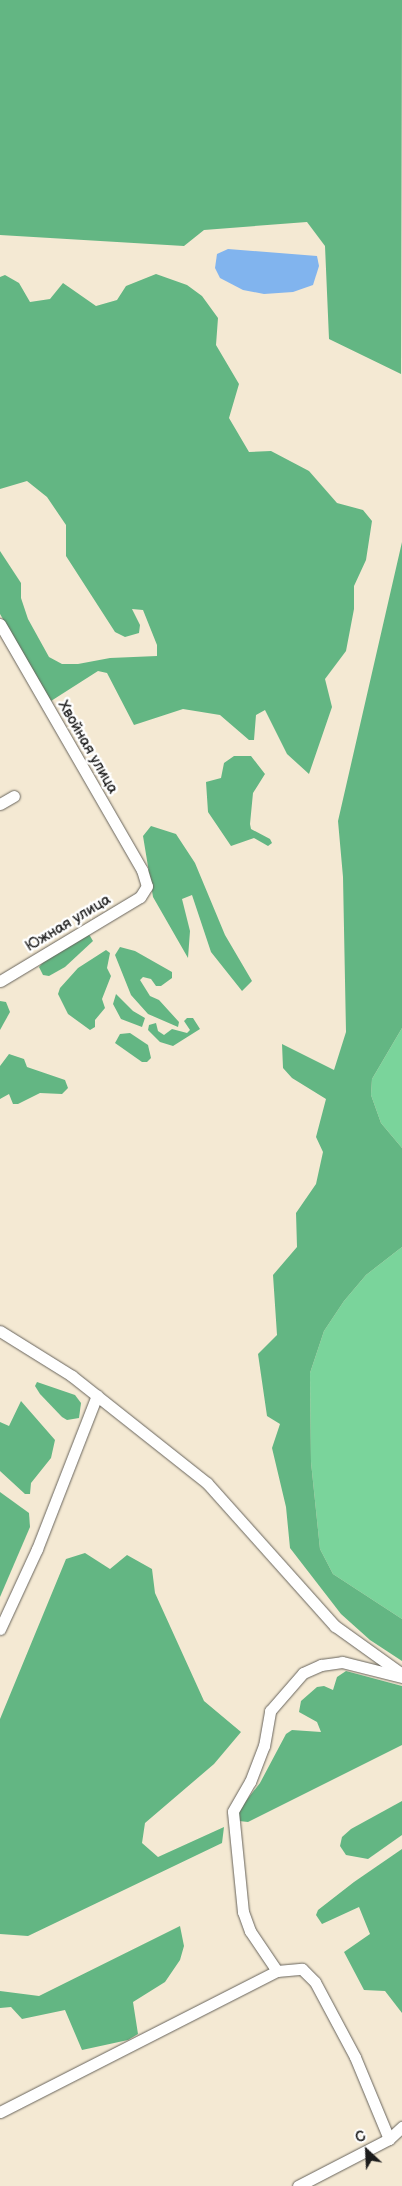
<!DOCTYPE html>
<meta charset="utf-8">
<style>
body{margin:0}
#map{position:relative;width:402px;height:2186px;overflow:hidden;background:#f4e9d3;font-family:"Balsamiq Sans",sans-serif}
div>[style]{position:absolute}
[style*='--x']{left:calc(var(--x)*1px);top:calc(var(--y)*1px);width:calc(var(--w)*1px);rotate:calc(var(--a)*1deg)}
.green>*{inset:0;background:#7ad49b}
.forest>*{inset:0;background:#63b683}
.water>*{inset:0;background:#81b4ee}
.roads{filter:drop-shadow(0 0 1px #68645c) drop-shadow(0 0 1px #68645c)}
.minor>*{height:11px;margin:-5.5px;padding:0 5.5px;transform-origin:5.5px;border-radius:5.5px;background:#fff}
span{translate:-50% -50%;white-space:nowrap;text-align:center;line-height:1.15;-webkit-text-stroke:5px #fff;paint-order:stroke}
.street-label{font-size:15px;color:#1c1c1c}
.north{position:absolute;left:342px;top:2126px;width:50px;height:50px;-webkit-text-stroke:4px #fff;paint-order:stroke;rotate:335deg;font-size:14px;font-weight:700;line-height:20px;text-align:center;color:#1c1c1c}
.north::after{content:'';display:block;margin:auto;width:18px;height:22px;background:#1c1c1c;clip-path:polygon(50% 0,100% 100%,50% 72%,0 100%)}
</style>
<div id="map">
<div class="green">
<div style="clip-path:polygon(402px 1028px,402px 1148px,381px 1123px,371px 1095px,372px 1079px)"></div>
<div style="clip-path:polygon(402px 1247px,402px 1619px,333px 1574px,320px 1549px,311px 1462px,310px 1373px,324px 1331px,344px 1301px,366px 1275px)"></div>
</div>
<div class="forest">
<div style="clip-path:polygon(0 0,402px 0,401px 374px,329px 339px,325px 246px,307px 222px,204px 230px,184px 246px,0 235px)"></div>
<div style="clip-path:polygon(156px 274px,187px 285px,202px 296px,218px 318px,216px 345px,239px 384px,229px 418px,249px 452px,271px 451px,309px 471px,337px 503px,363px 510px,372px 521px,366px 560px,354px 586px,354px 609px,346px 651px,325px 679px,332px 707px,309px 774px,287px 754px,265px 710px,256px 715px,254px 740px,249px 740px,220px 715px,183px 709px,134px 725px,107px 673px,98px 671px,51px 701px,0 614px,0 551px,21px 583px,21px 598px,28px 619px,49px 657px,62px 664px,78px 664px,110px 658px,157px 656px,157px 645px,143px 610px,132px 609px,140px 625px,139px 633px,125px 637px,115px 632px,66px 556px,66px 525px,47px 497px,27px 481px,0 489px,0 277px,5px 275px,19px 283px,30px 302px,50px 299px,63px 283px,96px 306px,117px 300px,126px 286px)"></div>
<div style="clip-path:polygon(402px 542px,402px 1028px,372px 1079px,371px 1095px,381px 1123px,402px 1148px,402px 1247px,366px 1275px,344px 1301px,324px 1331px,310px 1373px,311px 1462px,320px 1549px,333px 1574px,402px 1619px,402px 1661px,370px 1640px,341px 1614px,290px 1548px,286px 1507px,272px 1448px,280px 1424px,267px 1416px,258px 1354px,277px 1335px,273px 1275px,297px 1247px,296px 1213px,316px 1184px,323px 1152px,316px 1137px,326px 1099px,292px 1078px,283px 1068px,282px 1044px,334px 1070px,346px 1032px,343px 877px,338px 821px)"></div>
<div style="clip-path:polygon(234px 756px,251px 756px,265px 774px,253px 793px,250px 824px,251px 829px,270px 839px,272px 843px,268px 846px,254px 838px,231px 846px,208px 812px,206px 782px,221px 778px,224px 763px)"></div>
<div style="clip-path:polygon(151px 826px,176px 834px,195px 863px,225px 935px,252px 981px,242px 991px,211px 952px,192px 895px,182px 899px,190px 931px,188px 958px,153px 897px,143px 836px)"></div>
<div style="clip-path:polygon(87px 931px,93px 941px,65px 967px,49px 976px,43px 975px,39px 967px,46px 959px)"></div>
<div style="clip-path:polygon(120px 947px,135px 951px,172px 972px,172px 978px,161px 986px,156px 986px,151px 979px,143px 977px,140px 980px,150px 996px,159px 1000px,179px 1022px,178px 1027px,148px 1014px,131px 995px,115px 955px)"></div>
<div style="clip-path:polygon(106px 950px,110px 953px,107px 968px,111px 976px,102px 999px,105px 1008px,95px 1020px,95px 1027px,90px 1030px,68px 1014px,58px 994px,60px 988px,78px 968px)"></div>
<div style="clip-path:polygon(116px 994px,133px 1011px,145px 1018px,142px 1027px,121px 1019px,113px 1004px)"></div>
<div style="clip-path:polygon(0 1001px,6px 1002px,10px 1012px,0 1030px)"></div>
<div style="clip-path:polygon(187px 1018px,193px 1018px,200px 1029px,173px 1046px,160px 1042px,148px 1030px,149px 1025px,156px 1023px,158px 1031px,164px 1035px,172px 1029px,187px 1033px,190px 1030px,184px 1021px)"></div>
<div style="clip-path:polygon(130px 1033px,148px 1045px,151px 1058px,147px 1062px,142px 1062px,115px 1043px,120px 1034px)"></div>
<div style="clip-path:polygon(9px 1054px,24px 1059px,27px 1067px,65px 1080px,68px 1088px,62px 1094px,40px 1093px,18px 1104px,13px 1104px,9px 1094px,0 1099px,0 1066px)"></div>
<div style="clip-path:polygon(37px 1382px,75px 1395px,81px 1403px,79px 1418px,67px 1420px,62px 1417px,40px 1394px,35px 1386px)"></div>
<div style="clip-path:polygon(21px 1401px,55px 1440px,51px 1458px,31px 1483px,30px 1494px,25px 1494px,0 1471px,0 1422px,9px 1426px)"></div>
<div style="clip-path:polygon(0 1492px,29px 1513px,30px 1527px,0 1597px)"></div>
<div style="clip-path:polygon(85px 1553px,110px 1569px,127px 1555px,152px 1569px,155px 1593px,204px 1701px,241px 1732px,214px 1764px,145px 1823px,142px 1843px,158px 1857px,224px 1827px,222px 1843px,28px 1936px,0 1934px,0 1719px,66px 1559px)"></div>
<div style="clip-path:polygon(346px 1671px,402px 1686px,402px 1745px,248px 1822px,239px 1821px,238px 1811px,260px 1783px,286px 1734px,292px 1730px,321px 1732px,317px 1722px,299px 1712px,301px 1701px,317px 1687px,324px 1686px,333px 1690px,337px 1677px)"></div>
<div style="clip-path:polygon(402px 1801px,402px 1835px,368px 1859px,346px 1855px,340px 1846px,342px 1837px,351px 1829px)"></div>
<div style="clip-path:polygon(402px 1849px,402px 2013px,385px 1991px,364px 1990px,344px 1952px,370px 1934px,359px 1907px,322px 1924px,316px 1915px,318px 1910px,354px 1882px)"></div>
<div style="clip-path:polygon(180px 1926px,184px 1946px,180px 1960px,165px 1982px,133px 2002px,138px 2034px,128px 2040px,82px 2050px,65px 2010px,22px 2019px,11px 2007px,0 2008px,0 1991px,39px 1996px)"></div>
</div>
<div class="water">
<div style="clip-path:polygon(228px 249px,317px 256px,319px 266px,313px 285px,293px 292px,264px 294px,243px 290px,220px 278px,215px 268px,217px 254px)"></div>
</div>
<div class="roads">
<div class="minor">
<div style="--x:0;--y:624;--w:284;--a:60"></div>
<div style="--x:142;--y:870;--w:17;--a:73"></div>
<div style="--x:147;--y:886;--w:13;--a:122"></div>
<div style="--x:140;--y:897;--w:163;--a:149"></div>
<div style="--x:0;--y:804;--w:16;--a:-30"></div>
<div style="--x:0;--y:1331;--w:85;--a:32"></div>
<div style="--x:72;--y:1376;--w:172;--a:38.4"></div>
<div style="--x:207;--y:1483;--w:192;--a:48.2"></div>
<div style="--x:335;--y:1626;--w:82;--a:35.6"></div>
<div style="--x:0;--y:1629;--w:88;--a:-65.2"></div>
<div style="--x:37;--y:1549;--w:165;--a:-68.7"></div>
<div style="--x:277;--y:1971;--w:48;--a:-124"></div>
<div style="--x:250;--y:1931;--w:20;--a:-110"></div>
<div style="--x:243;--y:1912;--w:101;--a:-95.7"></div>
<div style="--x:233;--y:1811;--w:34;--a:-60"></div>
<div style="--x:250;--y:1782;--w:39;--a:-69"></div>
<div style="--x:264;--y:1746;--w:36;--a:-80"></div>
<div style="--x:270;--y:1711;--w:50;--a:-49"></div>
<div style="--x:303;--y:1673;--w:20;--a:-24"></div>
<div style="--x:321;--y:1665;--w:21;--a:-8"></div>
<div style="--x:342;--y:1662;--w:62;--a:14"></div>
<div style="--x:0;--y:2112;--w:311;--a:-27"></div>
<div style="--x:277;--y:1971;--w:25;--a:-5"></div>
<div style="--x:302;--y:1969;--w:18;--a:45"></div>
<div style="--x:315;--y:1982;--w:85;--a:61.9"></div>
<div style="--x:355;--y:2057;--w:89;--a:67.5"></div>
<div style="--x:298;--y:2186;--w:102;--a:-27.3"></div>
<div style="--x:389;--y:2139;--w:18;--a:-43"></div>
</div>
</div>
<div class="street-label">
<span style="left:88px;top:747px;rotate:60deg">Хвойная улица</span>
<span style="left:68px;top:923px;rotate:-31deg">Южная улица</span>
</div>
<div class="north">С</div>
</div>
